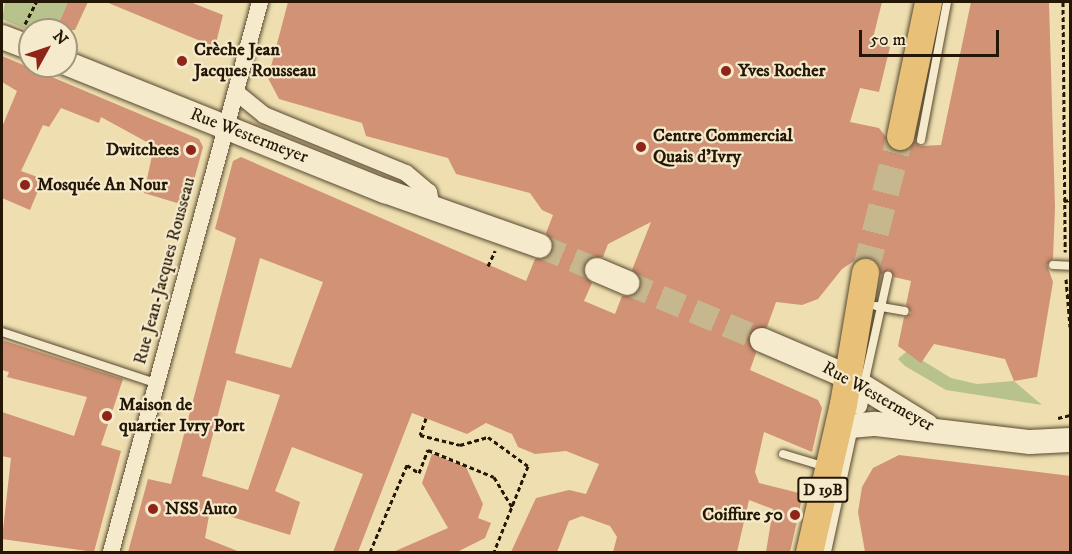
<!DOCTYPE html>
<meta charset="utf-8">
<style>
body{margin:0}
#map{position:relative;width:1072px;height:554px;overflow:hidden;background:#efdfb0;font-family:"IM FELL DW Pica",serif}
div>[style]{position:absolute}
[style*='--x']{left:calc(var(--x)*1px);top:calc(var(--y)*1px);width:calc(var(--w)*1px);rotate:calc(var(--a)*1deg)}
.green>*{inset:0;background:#b8c28c}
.building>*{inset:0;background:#d19275}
.secondary-tunnel>*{height:24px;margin-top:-12px;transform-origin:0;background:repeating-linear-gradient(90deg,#c6b78e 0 24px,transparent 0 36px)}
.primary-tunnel>*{height:27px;margin-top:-13.5px;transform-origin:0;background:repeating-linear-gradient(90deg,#c6b78e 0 27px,transparent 0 41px)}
.path>*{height:3px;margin-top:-1.5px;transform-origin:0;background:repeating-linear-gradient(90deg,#241705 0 4.5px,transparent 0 7.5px)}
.roads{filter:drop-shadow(0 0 2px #574930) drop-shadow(0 0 2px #574930)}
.lane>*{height:8px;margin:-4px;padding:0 4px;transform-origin:4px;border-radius:4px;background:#f5eacc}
.street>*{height:16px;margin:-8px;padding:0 8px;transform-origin:8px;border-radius:8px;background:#f5eacc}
.secondary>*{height:24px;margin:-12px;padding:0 12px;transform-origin:12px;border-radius:12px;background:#f5eacc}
.primary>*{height:27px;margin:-13.5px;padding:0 13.5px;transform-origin:13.5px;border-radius:13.5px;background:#e8c078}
.dots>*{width:16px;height:16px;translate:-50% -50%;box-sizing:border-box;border:3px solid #f5eacc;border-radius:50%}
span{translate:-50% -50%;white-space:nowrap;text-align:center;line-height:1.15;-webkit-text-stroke:4.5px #f5eacc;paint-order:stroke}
.shield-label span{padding:2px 4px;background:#f5eacc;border:2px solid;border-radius:4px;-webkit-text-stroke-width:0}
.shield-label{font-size:16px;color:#241705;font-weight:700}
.poi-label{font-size:18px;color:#241705;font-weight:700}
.left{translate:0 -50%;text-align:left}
.right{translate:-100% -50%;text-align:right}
.street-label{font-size:18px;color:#241705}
.frame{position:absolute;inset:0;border:3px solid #241705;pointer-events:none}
.north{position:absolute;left:18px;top:18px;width:60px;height:60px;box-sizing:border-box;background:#f5eacc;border:2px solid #a1967c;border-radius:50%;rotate:50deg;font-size:16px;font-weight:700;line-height:24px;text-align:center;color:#241705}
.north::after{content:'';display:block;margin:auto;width:21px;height:27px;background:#8f2418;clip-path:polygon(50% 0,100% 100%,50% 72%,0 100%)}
.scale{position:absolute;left:859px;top:30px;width:140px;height:27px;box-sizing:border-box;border:3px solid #241705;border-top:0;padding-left:8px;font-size:18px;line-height:21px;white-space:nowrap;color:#241705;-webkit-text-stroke:4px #f5eacc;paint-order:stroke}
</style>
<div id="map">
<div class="green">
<div style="clip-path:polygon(5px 2px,68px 2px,60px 21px,30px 31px,2px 19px)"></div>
<div style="clip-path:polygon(907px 351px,951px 378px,977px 384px,1014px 381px,1042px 405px,946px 390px,905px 366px,898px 359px)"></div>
</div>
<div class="building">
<div style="clip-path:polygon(68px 2px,88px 2px,75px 30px,56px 30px)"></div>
<div style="clip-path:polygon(106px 2px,190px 2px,223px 15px,215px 47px)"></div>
<div style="clip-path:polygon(evenodd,288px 2px,882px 2px,872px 42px,890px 47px,879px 92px,860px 88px,850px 122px,879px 128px,897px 151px,915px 141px,920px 146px,941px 145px,971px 2px,1049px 2px,1055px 207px,1053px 259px,1047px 265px,1053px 282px,1037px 377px,1014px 381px,1005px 359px,934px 344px,921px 363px,898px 346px,904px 317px,911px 313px,906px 305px,911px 281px,894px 277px,889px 270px,881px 275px,875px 260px,860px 257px,842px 269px,818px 299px,802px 305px,776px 302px,767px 327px,749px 335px,756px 353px,750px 370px,818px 400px,822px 408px,812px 452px,764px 432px,755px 472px,759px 483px,803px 494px,790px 552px,766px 552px,773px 509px,749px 500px,737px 552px,613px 552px,617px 537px,610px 526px,582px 516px,569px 521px,557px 552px,511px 552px,536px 498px,569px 490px,586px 494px,599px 464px,566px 451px,535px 454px,518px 447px,512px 434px,486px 423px,467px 434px,412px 413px,358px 552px,333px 552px,363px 474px,292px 447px,275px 491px,300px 502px,290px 535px,210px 510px,205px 538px,240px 552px,128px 552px,148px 479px,171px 484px,236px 238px,215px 229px,233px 161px,241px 157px,526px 281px,535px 259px,554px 250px,546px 233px,553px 215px,542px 210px,530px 193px,456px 174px,448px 158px,366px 136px,362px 123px,279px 99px,268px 78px,288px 2px,651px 222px,632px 270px,641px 281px,636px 294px,622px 296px,615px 314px,584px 301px,592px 283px,583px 272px,588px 259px,603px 257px,608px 244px,651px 222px,288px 2px,260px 258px,323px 282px,291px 368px,235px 353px,260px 258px,288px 2px,227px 380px,280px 395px,248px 490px,202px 476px,227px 380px)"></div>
<div style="clip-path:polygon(2px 56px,199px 139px,203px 147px,187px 206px,144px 193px,154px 146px,101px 117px,99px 123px,61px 108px,49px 127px,43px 125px,21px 171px,43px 179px,30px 210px,2px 198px,2px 127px,17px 91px,2px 82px)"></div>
<div style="clip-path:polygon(2px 340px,123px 379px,101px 445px,121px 451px,94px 552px,2px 539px,11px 458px,2px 456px,2px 412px,74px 436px,87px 397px,7px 377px,9px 372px,2px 370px)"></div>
<div style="clip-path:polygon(432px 454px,466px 467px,483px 504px,478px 518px,491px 523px,485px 538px,457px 552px,393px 552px,448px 528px,422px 483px)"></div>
<div style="clip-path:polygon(899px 455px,1071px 476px,1071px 552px,865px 552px,858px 512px,862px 487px,873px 468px)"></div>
</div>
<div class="secondary-tunnel">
<div style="--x:540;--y:246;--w:62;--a:22.8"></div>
<div style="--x:627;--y:283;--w:147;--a:22.9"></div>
</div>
<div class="primary-tunnel">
<div style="--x:865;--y:272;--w:140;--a:-75.6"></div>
</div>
<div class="path">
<div style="--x:1063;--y:2;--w:250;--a:89.5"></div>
<div style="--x:25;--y:24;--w:25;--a:-63"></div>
<div style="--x:1064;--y:201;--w:6;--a:-9"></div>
<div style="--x:488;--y:266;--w:17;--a:-65"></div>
<div style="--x:1066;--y:279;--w:48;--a:85.2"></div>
<div style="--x:426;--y:418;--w:18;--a:109"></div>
<div style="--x:420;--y:435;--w:41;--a:14"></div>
<div style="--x:460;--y:445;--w:29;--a:-16"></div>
<div style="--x:488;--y:437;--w:49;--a:35.9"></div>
<div style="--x:528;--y:466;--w:92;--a:111.6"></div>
<div style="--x:1058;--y:418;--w:12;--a:-14"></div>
<div style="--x:370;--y:552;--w:95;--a:-67"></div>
<div style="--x:407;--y:465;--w:14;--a:34"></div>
<div style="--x:419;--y:473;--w:25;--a:-69"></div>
<div style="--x:428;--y:450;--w:71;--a:22.2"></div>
<div style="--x:494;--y:477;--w:35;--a:59"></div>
</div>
<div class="roads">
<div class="lane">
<div style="--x:921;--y:140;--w:140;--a:-79.3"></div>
<div style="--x:1053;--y:265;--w:17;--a:3"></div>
<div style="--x:876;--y:306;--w:29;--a:10"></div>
<div style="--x:2;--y:332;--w:161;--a:18.4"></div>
<div style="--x:864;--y:384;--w:111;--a:-77.5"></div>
<div style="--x:783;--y:454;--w:45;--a:16.8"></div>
<div style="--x:827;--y:552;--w:128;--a:-77.8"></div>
</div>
<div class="street">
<div style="--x:237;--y:93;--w:35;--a:39"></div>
<div style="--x:264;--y:115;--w:153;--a:22.2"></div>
<div style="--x:406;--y:173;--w:30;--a:40"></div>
<div style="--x:429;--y:192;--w:16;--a:79"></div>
<div style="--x:859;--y:406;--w:18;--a:-77"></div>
<div style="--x:111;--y:552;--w:570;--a:-74.84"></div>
</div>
<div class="secondary">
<div style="--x:2;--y:37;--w:30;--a:21"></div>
<div style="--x:66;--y:63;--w:344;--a:21.9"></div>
<div style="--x:385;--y:191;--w:164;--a:19.5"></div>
<div style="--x:597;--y:270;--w:33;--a:23"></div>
<div style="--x:762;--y:340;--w:91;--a:23.2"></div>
<div style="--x:846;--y:376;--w:95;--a:31.7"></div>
<div style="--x:838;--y:427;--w:38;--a:-5"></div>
<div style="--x:876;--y:424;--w:155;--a:6.7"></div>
<div style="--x:1030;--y:442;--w:40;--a:-2.9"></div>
</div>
<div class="primary">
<div style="--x:900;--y:136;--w:137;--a:-78.2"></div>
<div style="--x:809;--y:552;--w:152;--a:-77.1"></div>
<div style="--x:843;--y:404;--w:134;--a:-80.5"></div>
</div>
</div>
<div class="dots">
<div style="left:182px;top:61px;background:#8f2418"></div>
<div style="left:726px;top:71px;background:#8f2418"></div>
<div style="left:641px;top:147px;background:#8f2418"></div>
<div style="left:191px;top:150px;background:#8f2418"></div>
<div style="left:25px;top:185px;background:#8f2418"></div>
<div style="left:107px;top:416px;background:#8f2418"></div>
<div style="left:153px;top:509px;background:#8f2418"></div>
<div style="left:795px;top:515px;background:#8f2418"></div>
</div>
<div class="shield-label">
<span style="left:823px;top:490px">D 19B</span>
</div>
<div class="poi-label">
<span class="left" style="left:194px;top:61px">Crèche Jean<br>Jacques Rousseau</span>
<span class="left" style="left:738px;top:71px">Yves Rocher</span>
<span class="left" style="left:653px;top:147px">Centre Commercial<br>Quais d'Ivry</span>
<span class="right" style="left:179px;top:150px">Dwitchees</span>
<span class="left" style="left:37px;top:185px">Mosquée An Nour</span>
<span class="left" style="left:119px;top:416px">Maison de<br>quartier Ivry Port</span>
<span class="left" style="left:165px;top:509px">NSS Auto</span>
<span class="right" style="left:783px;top:515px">Coiffure 50</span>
</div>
<div class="street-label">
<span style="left:249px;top:136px;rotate:21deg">Rue Westermeyer</span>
<span style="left:165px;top:271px;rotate:-75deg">Rue Jean-Jacques Rousseau</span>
<span style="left:878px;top:397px;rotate:29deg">Rue Westermeyer</span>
</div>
<div class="frame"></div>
<div class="north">N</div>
<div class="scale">50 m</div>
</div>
